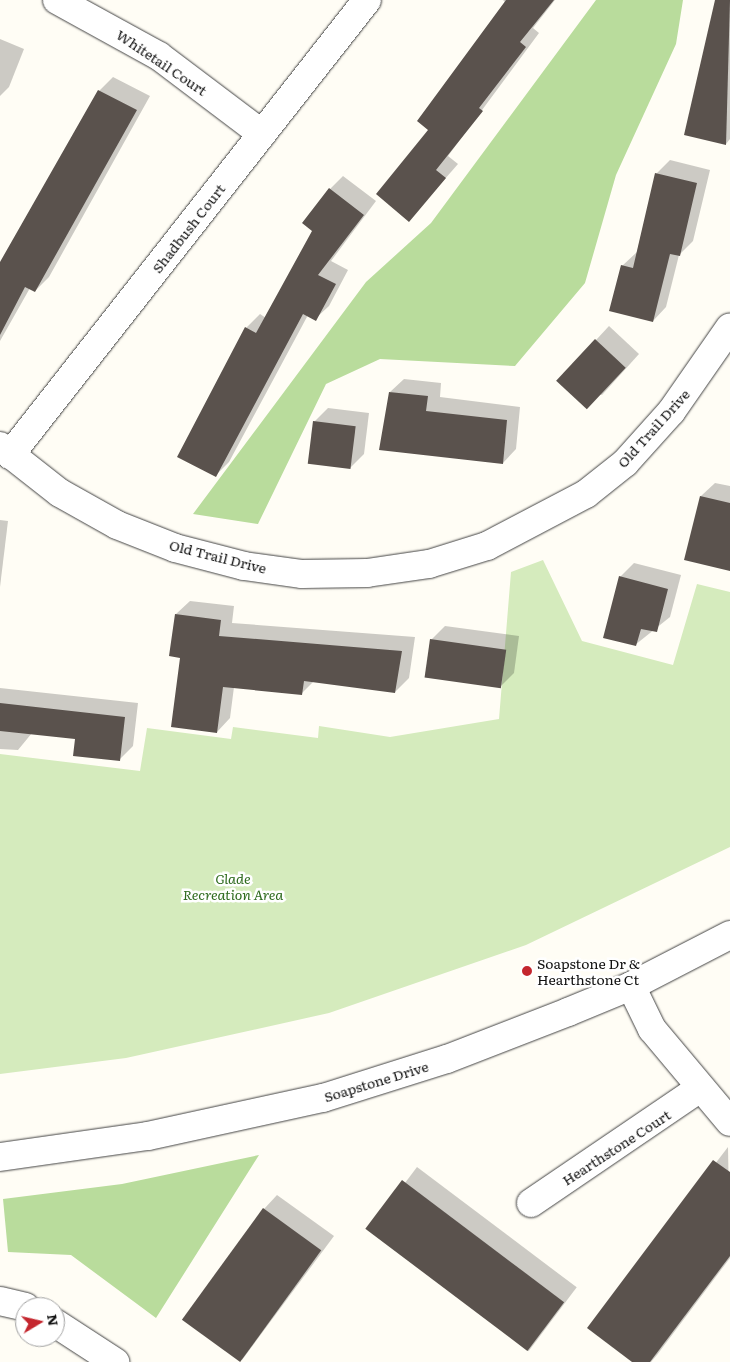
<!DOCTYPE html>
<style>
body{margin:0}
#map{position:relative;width:730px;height:1362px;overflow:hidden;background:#fffdf5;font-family:Literata,serif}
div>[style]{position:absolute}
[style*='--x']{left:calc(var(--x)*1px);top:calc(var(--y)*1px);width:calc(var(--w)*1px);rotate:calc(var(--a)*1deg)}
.green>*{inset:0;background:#d5ebbd}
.forest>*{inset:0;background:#b9dc9c}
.shadow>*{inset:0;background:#0003;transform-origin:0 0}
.building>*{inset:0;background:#5a524d;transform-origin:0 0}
.roads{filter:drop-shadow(0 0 1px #444) drop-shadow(0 0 1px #444)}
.minor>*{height:28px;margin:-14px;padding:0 14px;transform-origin:14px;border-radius:14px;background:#fff}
.dots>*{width:14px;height:14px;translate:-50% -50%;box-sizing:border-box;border:2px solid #fff;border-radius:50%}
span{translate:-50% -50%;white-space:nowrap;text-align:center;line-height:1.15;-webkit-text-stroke:5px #fff;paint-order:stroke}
.street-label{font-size:14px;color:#111}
.park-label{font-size:14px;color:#2f6b1f;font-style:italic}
.poi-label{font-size:14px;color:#111}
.left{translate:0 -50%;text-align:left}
.north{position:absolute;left:15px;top:1297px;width:50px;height:50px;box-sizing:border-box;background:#fff;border:1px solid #a0a0a0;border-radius:50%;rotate:81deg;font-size:14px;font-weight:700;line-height:20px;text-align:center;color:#111}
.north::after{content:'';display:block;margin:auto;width:18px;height:22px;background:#c4262e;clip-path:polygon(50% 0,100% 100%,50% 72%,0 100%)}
</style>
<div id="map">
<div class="green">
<div style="clip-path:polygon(543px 560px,582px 641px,673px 665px,697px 584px,730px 592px,730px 847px,526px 945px,329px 1013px,126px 1058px,0 1074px,0 754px,140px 771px,147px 728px,231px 739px,233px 727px,318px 738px,319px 726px,390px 737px,499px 719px,511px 572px)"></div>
</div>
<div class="forest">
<div style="clip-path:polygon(596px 0,683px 0,676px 44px,616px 175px,585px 283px,515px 366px,380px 359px,326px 384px,258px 524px,193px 514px,366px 282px,431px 223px)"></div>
<div style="clip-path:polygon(259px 1155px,156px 1318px,71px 1255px,8px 1252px,3px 1199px,122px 1184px)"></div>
</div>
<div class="shadow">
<div style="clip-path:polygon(503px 0,555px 0,533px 28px,539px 33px,448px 156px,458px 164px,409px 220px,430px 130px,506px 3px)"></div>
<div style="clip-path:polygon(716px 0,730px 0,730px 139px,726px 144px)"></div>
<div style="clip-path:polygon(0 39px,24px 49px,9px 87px,0 96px)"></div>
<div style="clip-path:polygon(113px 77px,150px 96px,49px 277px,35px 291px,30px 288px,0 341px,0 267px,99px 91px)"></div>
<div style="clip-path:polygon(670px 160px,710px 170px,693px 241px,679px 255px,666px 307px,653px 321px,622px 266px,637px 252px,656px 174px)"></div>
<div style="clip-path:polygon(343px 176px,376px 201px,331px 261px,348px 270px,329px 306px,315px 319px,308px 315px,229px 462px,216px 475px,246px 328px,260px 314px,266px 318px,313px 230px,330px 189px)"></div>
<div style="clip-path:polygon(609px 326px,639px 354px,602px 395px,558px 381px)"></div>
<div style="clip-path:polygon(404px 379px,441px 383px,440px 397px,520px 407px,516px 449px,503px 463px,390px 392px)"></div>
<div style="clip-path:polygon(328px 408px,369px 413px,364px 454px,350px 468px,314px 422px)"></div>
<div style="clip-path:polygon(715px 483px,730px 486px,730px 569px,701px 496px)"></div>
<div style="clip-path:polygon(0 520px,8px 521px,0 587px)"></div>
<div style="clip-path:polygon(634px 563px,681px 575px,670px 617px,635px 645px,620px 577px)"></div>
<div style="clip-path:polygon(190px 601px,234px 606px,232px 623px,415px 637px,409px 678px,395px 692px,314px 681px,302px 693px,234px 687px,230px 718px,217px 732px,181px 656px,176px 614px)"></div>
<div style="clip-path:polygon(445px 626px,519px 636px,514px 673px,500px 687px,431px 640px)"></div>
<div style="clip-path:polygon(0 688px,138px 703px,133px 746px,119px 760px,76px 738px,32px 733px,18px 750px,0 749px)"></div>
<div style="clip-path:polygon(728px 1147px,730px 1258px,657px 1355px,651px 1362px,634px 1362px,589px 1328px)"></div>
<div style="left:417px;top:1167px;width:200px;height:80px;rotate:37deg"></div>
<div style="clip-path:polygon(277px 1195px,334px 1236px,242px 1360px,264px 1209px)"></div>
</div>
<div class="building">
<div style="clip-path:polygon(506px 0,554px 0,520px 42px,526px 47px,479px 108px,483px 111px,436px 170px,446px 178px,409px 222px,376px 194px,428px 130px,417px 121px)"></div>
<div style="clip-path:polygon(715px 0,730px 0,726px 145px,684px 135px)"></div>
<div style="clip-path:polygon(98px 90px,137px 110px,35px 292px,25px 287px,0 335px,0 262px)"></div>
<div style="clip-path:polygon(655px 173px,697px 183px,680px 256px,670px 254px,653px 322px,609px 311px,621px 265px,633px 268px)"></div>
<div style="clip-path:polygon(329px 188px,364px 215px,318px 275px,336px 284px,316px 321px,303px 314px,216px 477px,177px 457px,245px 327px,256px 333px,312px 231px,302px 223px)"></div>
<div style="left:595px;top:339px;width:42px;height:57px;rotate:43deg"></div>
<div style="clip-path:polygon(389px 392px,428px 396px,426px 411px,507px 420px,503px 464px,379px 450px)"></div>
<div style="left:313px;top:421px;width:43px;height:43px;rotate:7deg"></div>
<div style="clip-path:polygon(700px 496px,730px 503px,730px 571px,684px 560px)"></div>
<div style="clip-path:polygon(619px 576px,668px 589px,657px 632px,641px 629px,636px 646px,603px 638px)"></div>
<div style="clip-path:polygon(175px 614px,221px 620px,219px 636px,402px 651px,395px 693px,304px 681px,302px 695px,223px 687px,217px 733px,171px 727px,180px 658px,169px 656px)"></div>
<div style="left:430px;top:639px;width:77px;height:39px;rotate:8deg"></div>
<div style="clip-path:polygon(0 703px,125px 717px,120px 761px,73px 756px,75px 739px,0 731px)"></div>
<div style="clip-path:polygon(713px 1160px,730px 1172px,730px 1256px,650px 1362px,632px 1362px,587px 1328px)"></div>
<div style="left:402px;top:1180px;width:203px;height:61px;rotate:37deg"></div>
<div style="left:263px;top:1208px;width:72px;height:138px;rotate:36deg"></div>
</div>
<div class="roads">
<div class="minor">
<div style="--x:57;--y:0;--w:116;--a:28.8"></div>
<div style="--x:159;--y:56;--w:129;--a:37.1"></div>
<div style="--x:0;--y:446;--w:76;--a:38.1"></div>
<div style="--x:60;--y:493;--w:65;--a:29.3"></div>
<div style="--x:117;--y:525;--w:62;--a:21.6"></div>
<div style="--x:175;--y:548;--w:71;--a:14.6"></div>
<div style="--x:244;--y:566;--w:59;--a:7.9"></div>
<div style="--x:302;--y:574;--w:65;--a:-0.9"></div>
<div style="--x:367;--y:573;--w:63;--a:-8.3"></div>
<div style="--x:429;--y:564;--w:61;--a:-17.2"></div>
<div style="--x:487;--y:546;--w:112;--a:-27.7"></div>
<div style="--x:586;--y:494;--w:50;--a:-38.5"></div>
<div style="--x:625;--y:463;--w:69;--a:-48"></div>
<div style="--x:671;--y:412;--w:103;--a:-55.2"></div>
<div style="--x:10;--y:455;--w:578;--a:-51.88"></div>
<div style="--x:631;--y:986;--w:48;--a:64"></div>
<div style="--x:652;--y:1029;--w:121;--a:50"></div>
<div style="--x:0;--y:1157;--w:149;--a:-8.1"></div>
<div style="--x:148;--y:1136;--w:179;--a:-12.3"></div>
<div style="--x:323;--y:1098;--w:130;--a:-17.5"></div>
<div style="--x:447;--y:1059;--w:130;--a:-21.2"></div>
<div style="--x:568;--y:1012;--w:68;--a:-22.4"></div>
<div style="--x:631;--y:986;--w:111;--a:-27.3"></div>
<div style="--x:531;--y:1203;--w:203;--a:-34.2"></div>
<div style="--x:0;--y:1301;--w:26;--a:13"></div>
<div style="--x:55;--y:1323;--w:72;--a:33"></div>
</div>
</div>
<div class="dots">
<div style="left:527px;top:971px;background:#c4262e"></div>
</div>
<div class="street-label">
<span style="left:162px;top:62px;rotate:34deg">Whitetail Court</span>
<span style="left:188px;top:228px;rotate:-52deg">Shadbush Court</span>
<span style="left:653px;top:428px;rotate:-48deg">Old Trail Drive</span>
<span style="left:218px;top:556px;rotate:14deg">Old Trail Drive</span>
<span style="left:376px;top:1081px;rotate:-17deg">Soapstone Drive</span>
<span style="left:616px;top:1147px;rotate:-33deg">Hearthstone Court</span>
</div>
<div class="park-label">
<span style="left:233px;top:886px">Glade<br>Recreation Area</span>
</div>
<div class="poi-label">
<span class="left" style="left:537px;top:971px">Soapstone Dr &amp;<br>Hearthstone Ct</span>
</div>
<div class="north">N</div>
</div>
